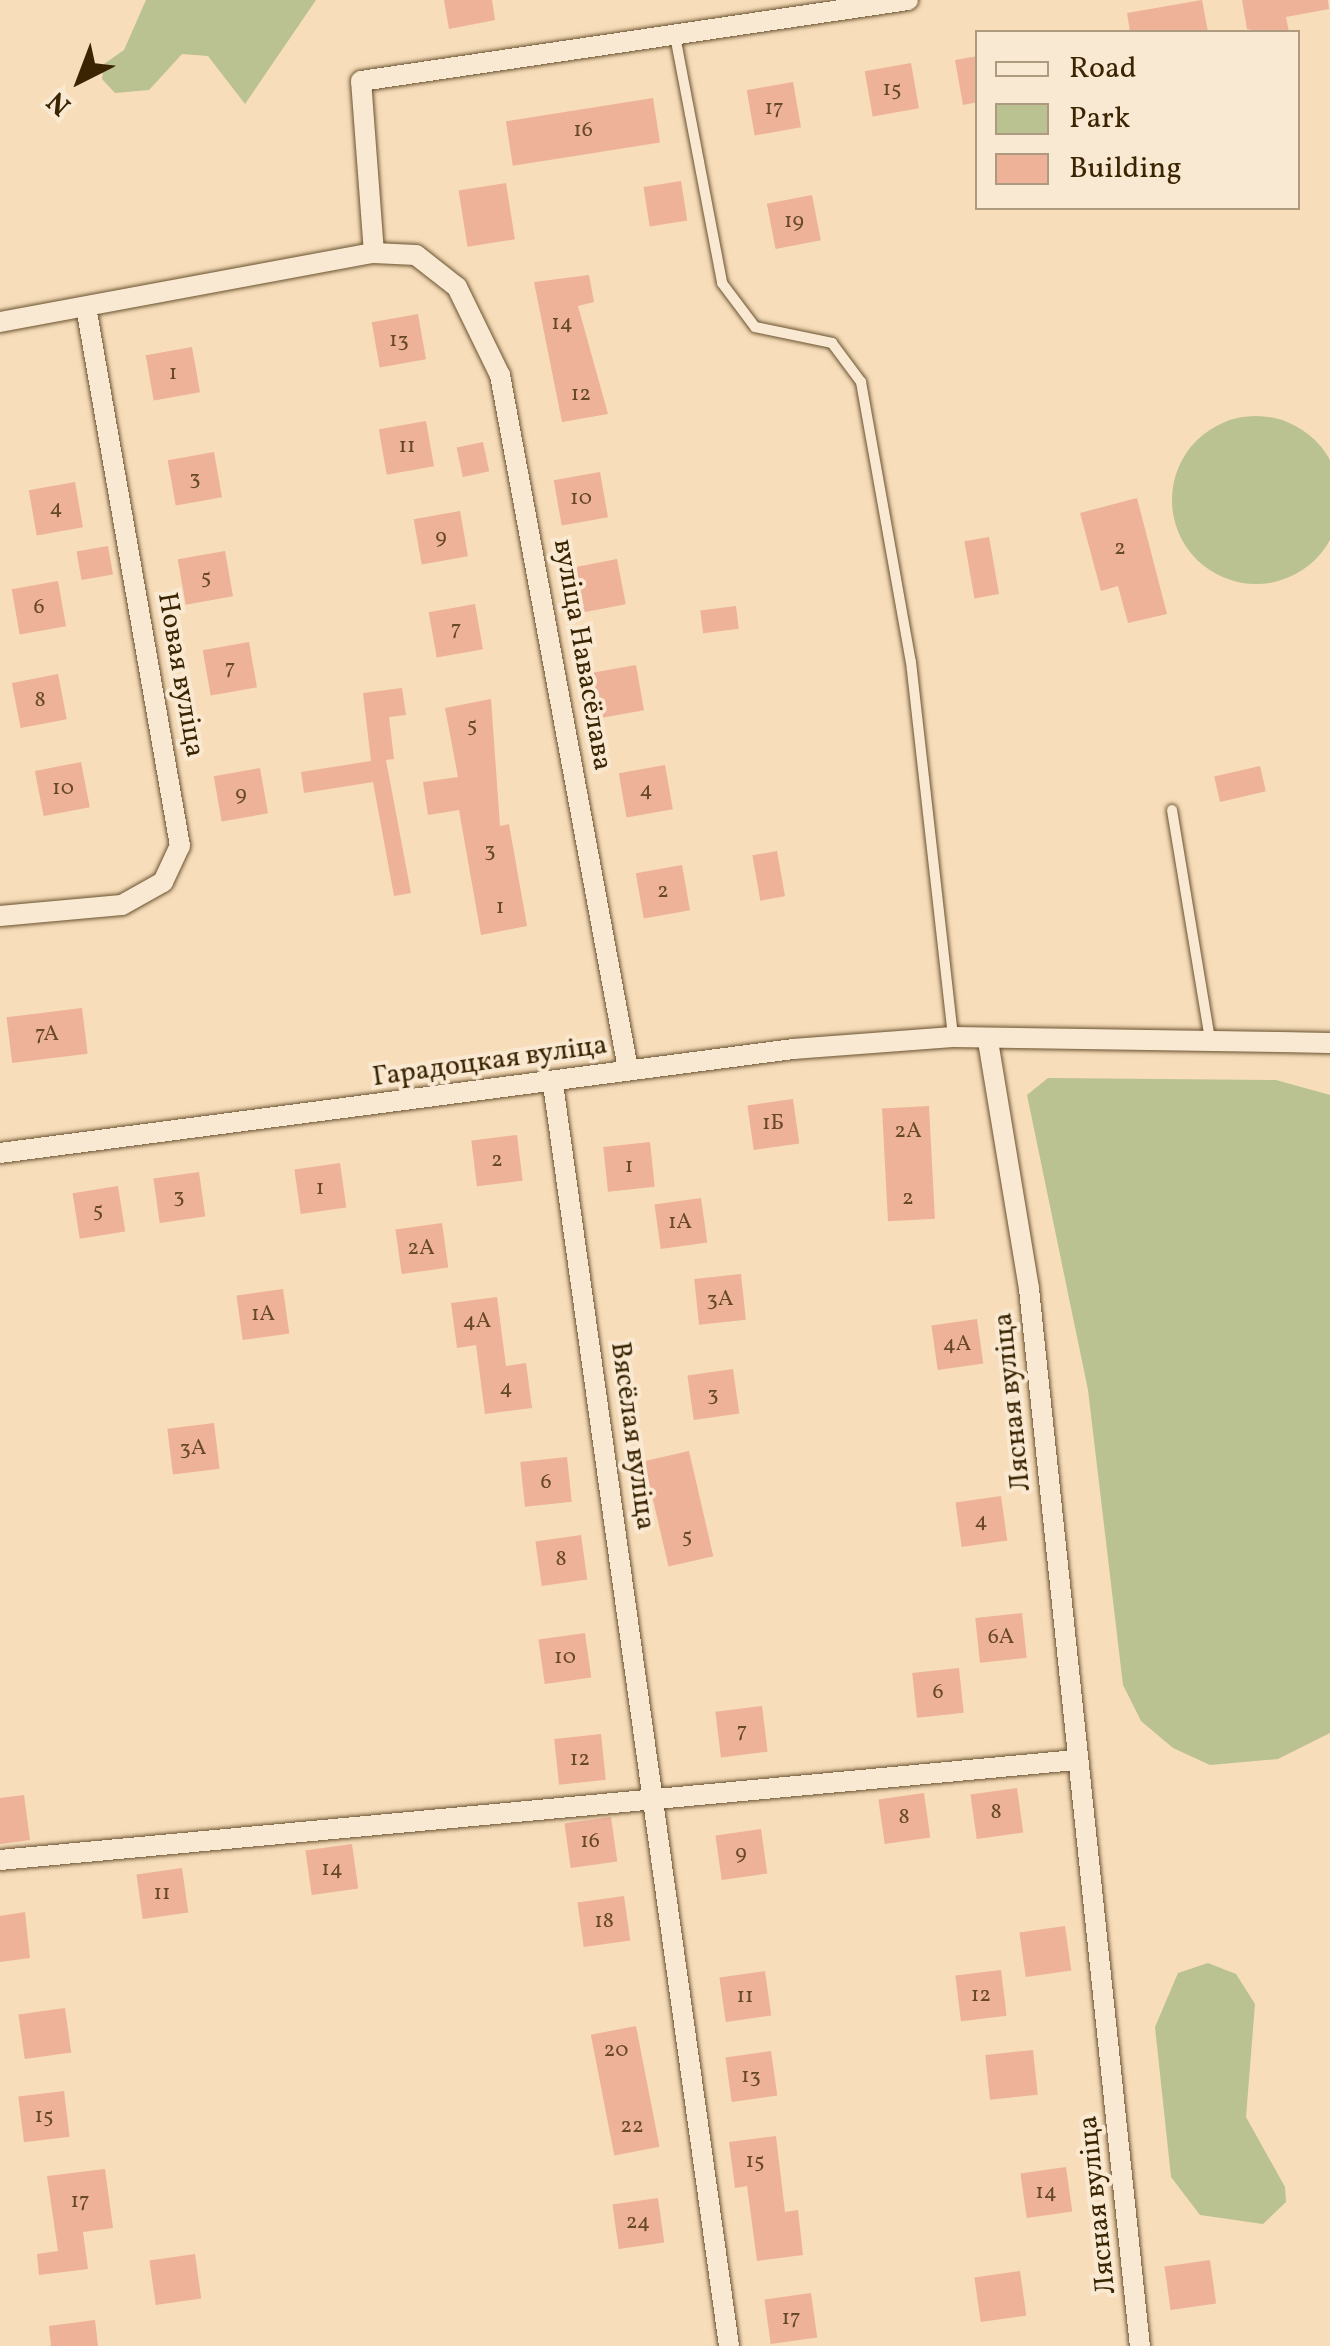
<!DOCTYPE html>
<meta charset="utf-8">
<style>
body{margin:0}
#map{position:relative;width:1330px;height:2346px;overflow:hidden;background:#f7ddba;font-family:Vollkorn,serif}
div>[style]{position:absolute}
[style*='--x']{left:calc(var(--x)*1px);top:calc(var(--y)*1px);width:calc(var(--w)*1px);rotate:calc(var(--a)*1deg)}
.green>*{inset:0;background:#bac291}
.round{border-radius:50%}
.building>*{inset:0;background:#eeb299;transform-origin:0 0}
.roads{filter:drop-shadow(0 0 2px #695230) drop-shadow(0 0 2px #695230)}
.lane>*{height:10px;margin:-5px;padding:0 5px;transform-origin:5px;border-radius:5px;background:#fae9d2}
.street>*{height:20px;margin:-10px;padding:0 10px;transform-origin:10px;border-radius:10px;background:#fae9d2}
span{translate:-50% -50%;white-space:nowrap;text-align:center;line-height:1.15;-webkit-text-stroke:8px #fae9d2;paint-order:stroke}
.number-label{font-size:22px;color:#674828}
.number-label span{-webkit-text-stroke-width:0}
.street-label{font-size:28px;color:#3a2402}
.legend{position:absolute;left:975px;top:30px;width:325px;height:180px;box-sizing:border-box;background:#fae9d2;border:2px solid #ad9a7f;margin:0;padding:12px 18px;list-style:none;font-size:30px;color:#3a2402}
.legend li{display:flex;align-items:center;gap:20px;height:50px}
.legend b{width:50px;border:2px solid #ad9a7f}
.north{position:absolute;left:30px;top:30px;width:100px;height:100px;-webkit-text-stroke:8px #fae9d2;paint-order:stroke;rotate:222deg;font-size:28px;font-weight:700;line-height:40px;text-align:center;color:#3a2402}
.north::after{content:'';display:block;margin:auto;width:35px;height:45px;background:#3a2402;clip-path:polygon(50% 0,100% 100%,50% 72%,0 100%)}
</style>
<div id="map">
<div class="green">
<div style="clip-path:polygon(146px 0,316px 0,245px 104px,208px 56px,182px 54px,149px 90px,115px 93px,102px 79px,104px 64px,124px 50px)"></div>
<div class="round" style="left:1172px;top:416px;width:168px;height:168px"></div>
<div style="clip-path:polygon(1048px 1078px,1276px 1080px,1330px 1095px,1330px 1733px,1278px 1759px,1210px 1765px,1173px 1748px,1141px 1721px,1123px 1685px,1088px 1390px,1027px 1095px)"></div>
<div style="clip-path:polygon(1208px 1963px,1236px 1974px,1255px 2004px,1246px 2117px,1285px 2187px,1286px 2202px,1263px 2224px,1200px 2215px,1171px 2177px,1155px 2027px,1178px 1973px)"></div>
</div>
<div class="building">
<div style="clip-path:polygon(444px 0,492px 0,495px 20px,449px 29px)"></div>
<div style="clip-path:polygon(1202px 0,1208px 32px,1130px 32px,1127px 13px)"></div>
<div style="clip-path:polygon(1242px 0,1328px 0,1329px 9px,1286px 17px,1289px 32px,1262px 32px,1247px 29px)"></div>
<div style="clip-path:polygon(978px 56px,978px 102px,963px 105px,955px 60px)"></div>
<div style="left:911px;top:63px;width:46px;height:47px;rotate:80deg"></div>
<div style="left:793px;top:82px;width:46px;height:47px;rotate:80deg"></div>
<div style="left:653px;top:98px;width:45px;height:149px;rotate:81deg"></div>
<div style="left:681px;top:181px;width:40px;height:38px;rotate:81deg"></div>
<div style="left:506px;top:183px;width:57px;height:48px;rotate:81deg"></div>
<div style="left:812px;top:195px;width:46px;height:46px;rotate:79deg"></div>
<div style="clip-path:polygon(589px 275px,594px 302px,578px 306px,608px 414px,562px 422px,534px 282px)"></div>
<div style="left:418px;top:314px;width:46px;height:47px;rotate:80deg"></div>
<div style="left:192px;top:347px;width:46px;height:47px;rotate:80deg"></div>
<div style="left:426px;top:421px;width:46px;height:48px;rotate:80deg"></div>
<div style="left:483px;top:442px;width:30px;height:27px;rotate:78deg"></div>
<div style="left:214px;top:452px;width:46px;height:47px;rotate:80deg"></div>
<div style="left:600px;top:472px;width:46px;height:47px;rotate:80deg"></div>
<div style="left:75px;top:482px;width:46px;height:47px;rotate:80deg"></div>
<div style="clip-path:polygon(1137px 498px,1167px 614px,1128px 623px,1118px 586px,1101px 591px,1080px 513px)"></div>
<div style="left:460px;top:511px;width:46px;height:47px;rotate:80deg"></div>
<div style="left:989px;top:537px;width:58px;height:25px;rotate:80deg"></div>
<div style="left:108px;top:546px;width:29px;height:32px;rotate:80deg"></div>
<div style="left:225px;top:551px;width:46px;height:48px;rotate:80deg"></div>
<div style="left:617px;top:559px;width:46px;height:47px;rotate:79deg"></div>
<div style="left:58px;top:581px;width:46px;height:47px;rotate:80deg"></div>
<div style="left:475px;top:604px;width:46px;height:47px;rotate:80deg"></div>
<div style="left:736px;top:606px;width:23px;height:36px;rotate:83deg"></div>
<div style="left:249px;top:642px;width:46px;height:47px;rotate:80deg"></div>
<div style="left:636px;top:665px;width:46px;height:47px;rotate:80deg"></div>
<div style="left:58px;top:674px;width:46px;height:47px;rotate:79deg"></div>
<div style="clip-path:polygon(402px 688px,406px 715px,389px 717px,394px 759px,386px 760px,411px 893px,394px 896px,373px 782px,304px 793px,301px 772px,371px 761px,363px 693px)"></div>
<div style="clip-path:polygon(491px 699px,500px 826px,509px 824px,527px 926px,481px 935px,459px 810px,428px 815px,423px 782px,458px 777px,445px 708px)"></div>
<div style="left:81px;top:762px;width:46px;height:47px;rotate:79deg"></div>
<div style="left:665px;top:765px;width:45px;height:47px;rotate:80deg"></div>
<div style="left:1260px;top:766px;width:26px;height:47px;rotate:77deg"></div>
<div style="left:260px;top:768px;width:46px;height:47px;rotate:80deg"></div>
<div style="left:777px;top:851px;width:46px;height:25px;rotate:80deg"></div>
<div style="left:682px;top:865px;width:46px;height:47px;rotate:80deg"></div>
<div style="left:82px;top:1008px;width:46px;height:76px;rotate:83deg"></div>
<div style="left:793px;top:1099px;width:45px;height:46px;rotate:82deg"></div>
<div style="left:929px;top:1106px;width:113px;height:47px;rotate:87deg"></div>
<div style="left:517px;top:1135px;width:46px;height:46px;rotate:83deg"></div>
<div style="left:650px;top:1142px;width:45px;height:47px;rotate:84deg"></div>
<div style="left:340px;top:1163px;width:45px;height:46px;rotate:82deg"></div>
<div style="left:199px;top:1172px;width:45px;height:46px;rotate:82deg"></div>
<div style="left:118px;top:1186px;width:46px;height:46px;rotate:81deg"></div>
<div style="left:701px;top:1198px;width:45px;height:47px;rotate:82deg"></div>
<div style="left:442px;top:1223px;width:45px;height:47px;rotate:82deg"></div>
<div style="left:741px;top:1274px;width:46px;height:47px;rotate:84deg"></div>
<div style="left:283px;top:1289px;width:45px;height:47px;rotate:82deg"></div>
<div style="clip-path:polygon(497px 1297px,506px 1366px,526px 1363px,532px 1408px,485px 1414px,476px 1345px,457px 1348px,451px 1303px)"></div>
<div style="left:977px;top:1319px;width:45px;height:46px;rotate:82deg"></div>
<div style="left:733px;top:1369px;width:45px;height:46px;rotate:82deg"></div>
<div style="left:214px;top:1423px;width:46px;height:47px;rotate:83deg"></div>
<div style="left:689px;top:1451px;width:108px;height:46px;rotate:77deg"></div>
<div style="left:567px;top:1457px;width:45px;height:47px;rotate:84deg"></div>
<div style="left:1001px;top:1496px;width:45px;height:46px;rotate:82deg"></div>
<div style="left:581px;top:1535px;width:45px;height:46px;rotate:82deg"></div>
<div style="left:1022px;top:1613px;width:45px;height:47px;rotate:84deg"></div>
<div style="left:585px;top:1633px;width:45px;height:47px;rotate:82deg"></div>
<div style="left:959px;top:1668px;width:45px;height:47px;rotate:84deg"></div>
<div style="left:762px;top:1706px;width:46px;height:47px;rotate:83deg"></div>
<div style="left:601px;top:1734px;width:46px;height:47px;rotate:84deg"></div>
<div style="left:1017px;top:1788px;width:45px;height:47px;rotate:82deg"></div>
<div style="left:924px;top:1793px;width:45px;height:46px;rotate:82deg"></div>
<div style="clip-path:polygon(24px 1795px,30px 1840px,0 1844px,0 1798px)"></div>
<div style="left:611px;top:1817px;width:45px;height:47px;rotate:82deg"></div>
<div style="left:761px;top:1829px;width:45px;height:46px;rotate:82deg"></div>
<div style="left:352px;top:1844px;width:45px;height:47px;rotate:82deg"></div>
<div style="left:182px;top:1868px;width:45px;height:46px;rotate:82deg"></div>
<div style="left:624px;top:1896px;width:45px;height:47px;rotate:82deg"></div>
<div style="clip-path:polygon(25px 1912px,30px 1958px,0 1962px,0 1916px)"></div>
<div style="left:1065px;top:1926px;width:45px;height:46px;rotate:82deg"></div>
<div style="left:1001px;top:1970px;width:46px;height:46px;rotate:83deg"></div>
<div style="left:765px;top:1971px;width:45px;height:46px;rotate:82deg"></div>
<div style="left:65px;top:2008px;width:45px;height:47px;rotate:82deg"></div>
<div style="left:636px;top:2026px;width:123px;height:46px;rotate:79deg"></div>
<div style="left:1033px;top:2050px;width:45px;height:48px;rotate:84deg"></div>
<div style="left:771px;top:2051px;width:45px;height:46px;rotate:82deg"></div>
<div style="left:64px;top:2091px;width:46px;height:46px;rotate:83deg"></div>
<div style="clip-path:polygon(776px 2136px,785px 2212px,798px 2210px,803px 2255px,757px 2261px,747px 2186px,735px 2188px,729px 2142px)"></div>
<div style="left:1066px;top:2167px;width:45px;height:46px;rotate:82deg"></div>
<div style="clip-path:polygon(105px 2169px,113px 2228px,83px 2232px,88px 2269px,39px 2275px,37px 2254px,58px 2251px,47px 2176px)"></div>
<div style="left:658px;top:2198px;width:45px;height:46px;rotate:82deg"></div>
<div style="left:195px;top:2254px;width:45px;height:46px;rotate:82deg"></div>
<div style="left:1210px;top:2260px;width:44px;height:46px;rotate:82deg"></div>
<div style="left:1020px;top:2271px;width:45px;height:46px;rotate:82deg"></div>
<div style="left:811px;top:2293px;width:45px;height:47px;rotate:82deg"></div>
<div style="clip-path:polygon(95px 2320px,98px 2346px,51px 2346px,49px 2326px)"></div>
</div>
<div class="roads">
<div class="lane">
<div style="--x:676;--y:41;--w:246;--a:79.2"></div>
<div style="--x:722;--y:283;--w:55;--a:53.1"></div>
<div style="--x:755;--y:327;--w:79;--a:11.7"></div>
<div style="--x:832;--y:343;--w:49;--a:53.4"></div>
<div style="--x:861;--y:382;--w:284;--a:79.9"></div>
<div style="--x:911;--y:662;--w:377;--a:83.6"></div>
<div style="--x:1172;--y:810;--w:233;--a:80.6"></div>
</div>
<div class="street">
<div style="--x:374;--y:253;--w:172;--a:-94.3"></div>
<div style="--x:361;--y:81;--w:553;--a:-8.42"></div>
<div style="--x:0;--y:322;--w:380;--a:-10.5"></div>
<div style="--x:374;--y:253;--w:42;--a:2.7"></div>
<div style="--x:416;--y:255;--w:52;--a:38"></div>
<div style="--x:457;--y:287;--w:98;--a:64"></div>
<div style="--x:500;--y:375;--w:706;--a:79.55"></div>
<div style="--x:0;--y:916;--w:122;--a:-5.2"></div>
<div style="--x:122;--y:905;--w:47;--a:-29.3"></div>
<div style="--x:163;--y:882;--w:40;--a:-65"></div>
<div style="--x:180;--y:846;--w:547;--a:-99.89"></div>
<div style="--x:988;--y:1041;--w:251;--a:80.6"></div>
<div style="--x:1029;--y:1289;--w:1063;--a:84.01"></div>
<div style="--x:553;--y:1084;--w:1274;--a:82.06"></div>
<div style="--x:0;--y:1153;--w:800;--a:-7.47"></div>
<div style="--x:793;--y:1049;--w:160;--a:-4.3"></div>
<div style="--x:953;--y:1037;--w:377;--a:0.9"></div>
<div style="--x:0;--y:1860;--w:1080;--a:-5.31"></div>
</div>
</div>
<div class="number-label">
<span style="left:892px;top:90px">15</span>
<span style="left:774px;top:109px">17</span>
<span style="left:583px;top:131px">16</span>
<span style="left:794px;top:222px">19</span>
<span style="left:562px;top:324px">14</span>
<span style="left:399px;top:341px">13</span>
<span style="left:173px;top:374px">1</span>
<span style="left:581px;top:395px">12</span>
<span style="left:407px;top:447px">11</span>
<span style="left:195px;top:479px">3</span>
<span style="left:581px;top:499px">10</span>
<span style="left:56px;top:509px">4</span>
<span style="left:441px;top:538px">9</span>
<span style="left:1120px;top:549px">2</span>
<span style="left:206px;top:578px">5</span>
<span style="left:39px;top:608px">6</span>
<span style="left:456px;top:630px">7</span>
<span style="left:230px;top:669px">7</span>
<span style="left:40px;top:701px">8</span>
<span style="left:472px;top:726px">5</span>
<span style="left:63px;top:789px">10</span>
<span style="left:646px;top:791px">4</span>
<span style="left:241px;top:795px">9</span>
<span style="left:490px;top:851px">3</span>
<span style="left:663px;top:892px">2</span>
<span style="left:500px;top:908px">1</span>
<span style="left:47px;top:1035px">7А</span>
<span style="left:773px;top:1124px">1Б</span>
<span style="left:908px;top:1132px">2А</span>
<span style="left:497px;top:1161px">2</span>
<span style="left:629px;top:1167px">1</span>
<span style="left:320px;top:1189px">1</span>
<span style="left:179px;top:1197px">3</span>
<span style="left:908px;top:1199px">2</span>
<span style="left:98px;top:1211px">5</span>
<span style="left:680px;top:1223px">1А</span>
<span style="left:421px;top:1249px">2А</span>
<span style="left:720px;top:1300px">3А</span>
<span style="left:263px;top:1315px">1А</span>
<span style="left:477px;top:1322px">4А</span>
<span style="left:957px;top:1345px">4А</span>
<span style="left:506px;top:1389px">4</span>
<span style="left:713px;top:1395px">3</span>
<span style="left:193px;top:1449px">3А</span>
<span style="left:546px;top:1483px">6</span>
<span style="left:981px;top:1522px">4</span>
<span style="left:687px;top:1537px">5</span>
<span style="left:561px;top:1560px">8</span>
<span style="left:1001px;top:1638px">6А</span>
<span style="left:565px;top:1658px">10</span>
<span style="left:938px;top:1693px">6</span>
<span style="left:742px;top:1732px">7</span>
<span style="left:580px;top:1760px">12</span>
<span style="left:996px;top:1813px">8</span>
<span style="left:904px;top:1818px">8</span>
<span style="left:590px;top:1842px">16</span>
<span style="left:741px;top:1854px">9</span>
<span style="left:332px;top:1870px">14</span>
<span style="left:162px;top:1894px">11</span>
<span style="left:604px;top:1922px">18</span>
<span style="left:981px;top:1996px">12</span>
<span style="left:745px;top:1997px">11</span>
<span style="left:616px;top:2051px">20</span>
<span style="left:751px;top:2077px">13</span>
<span style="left:44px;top:2117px">15</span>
<span style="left:632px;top:2127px">22</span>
<span style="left:755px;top:2162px">15</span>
<span style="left:1046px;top:2193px">14</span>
<span style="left:80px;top:2202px">17</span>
<span style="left:638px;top:2223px">24</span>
<span style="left:791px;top:2319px">17</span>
</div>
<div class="street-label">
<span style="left:582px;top:655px;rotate:80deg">вуліца Навасёлава</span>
<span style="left:180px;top:675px;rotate:80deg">Новая вуліца</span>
<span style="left:490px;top:1062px;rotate:-8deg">Гарадоцкая вуліца</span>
<span style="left:1013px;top:1402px;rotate:-96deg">Лясная вуліца</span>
<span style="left:632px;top:1436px;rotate:82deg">Вясёлая вуліца</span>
<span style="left:1098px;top:2205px;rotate:-96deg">Лясная вуліца</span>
</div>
<ul class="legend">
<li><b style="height:12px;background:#fae9d2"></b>Road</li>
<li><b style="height:28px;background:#bac291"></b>Park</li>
<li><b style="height:28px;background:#eeb299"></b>Building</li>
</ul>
<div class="north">N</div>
</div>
